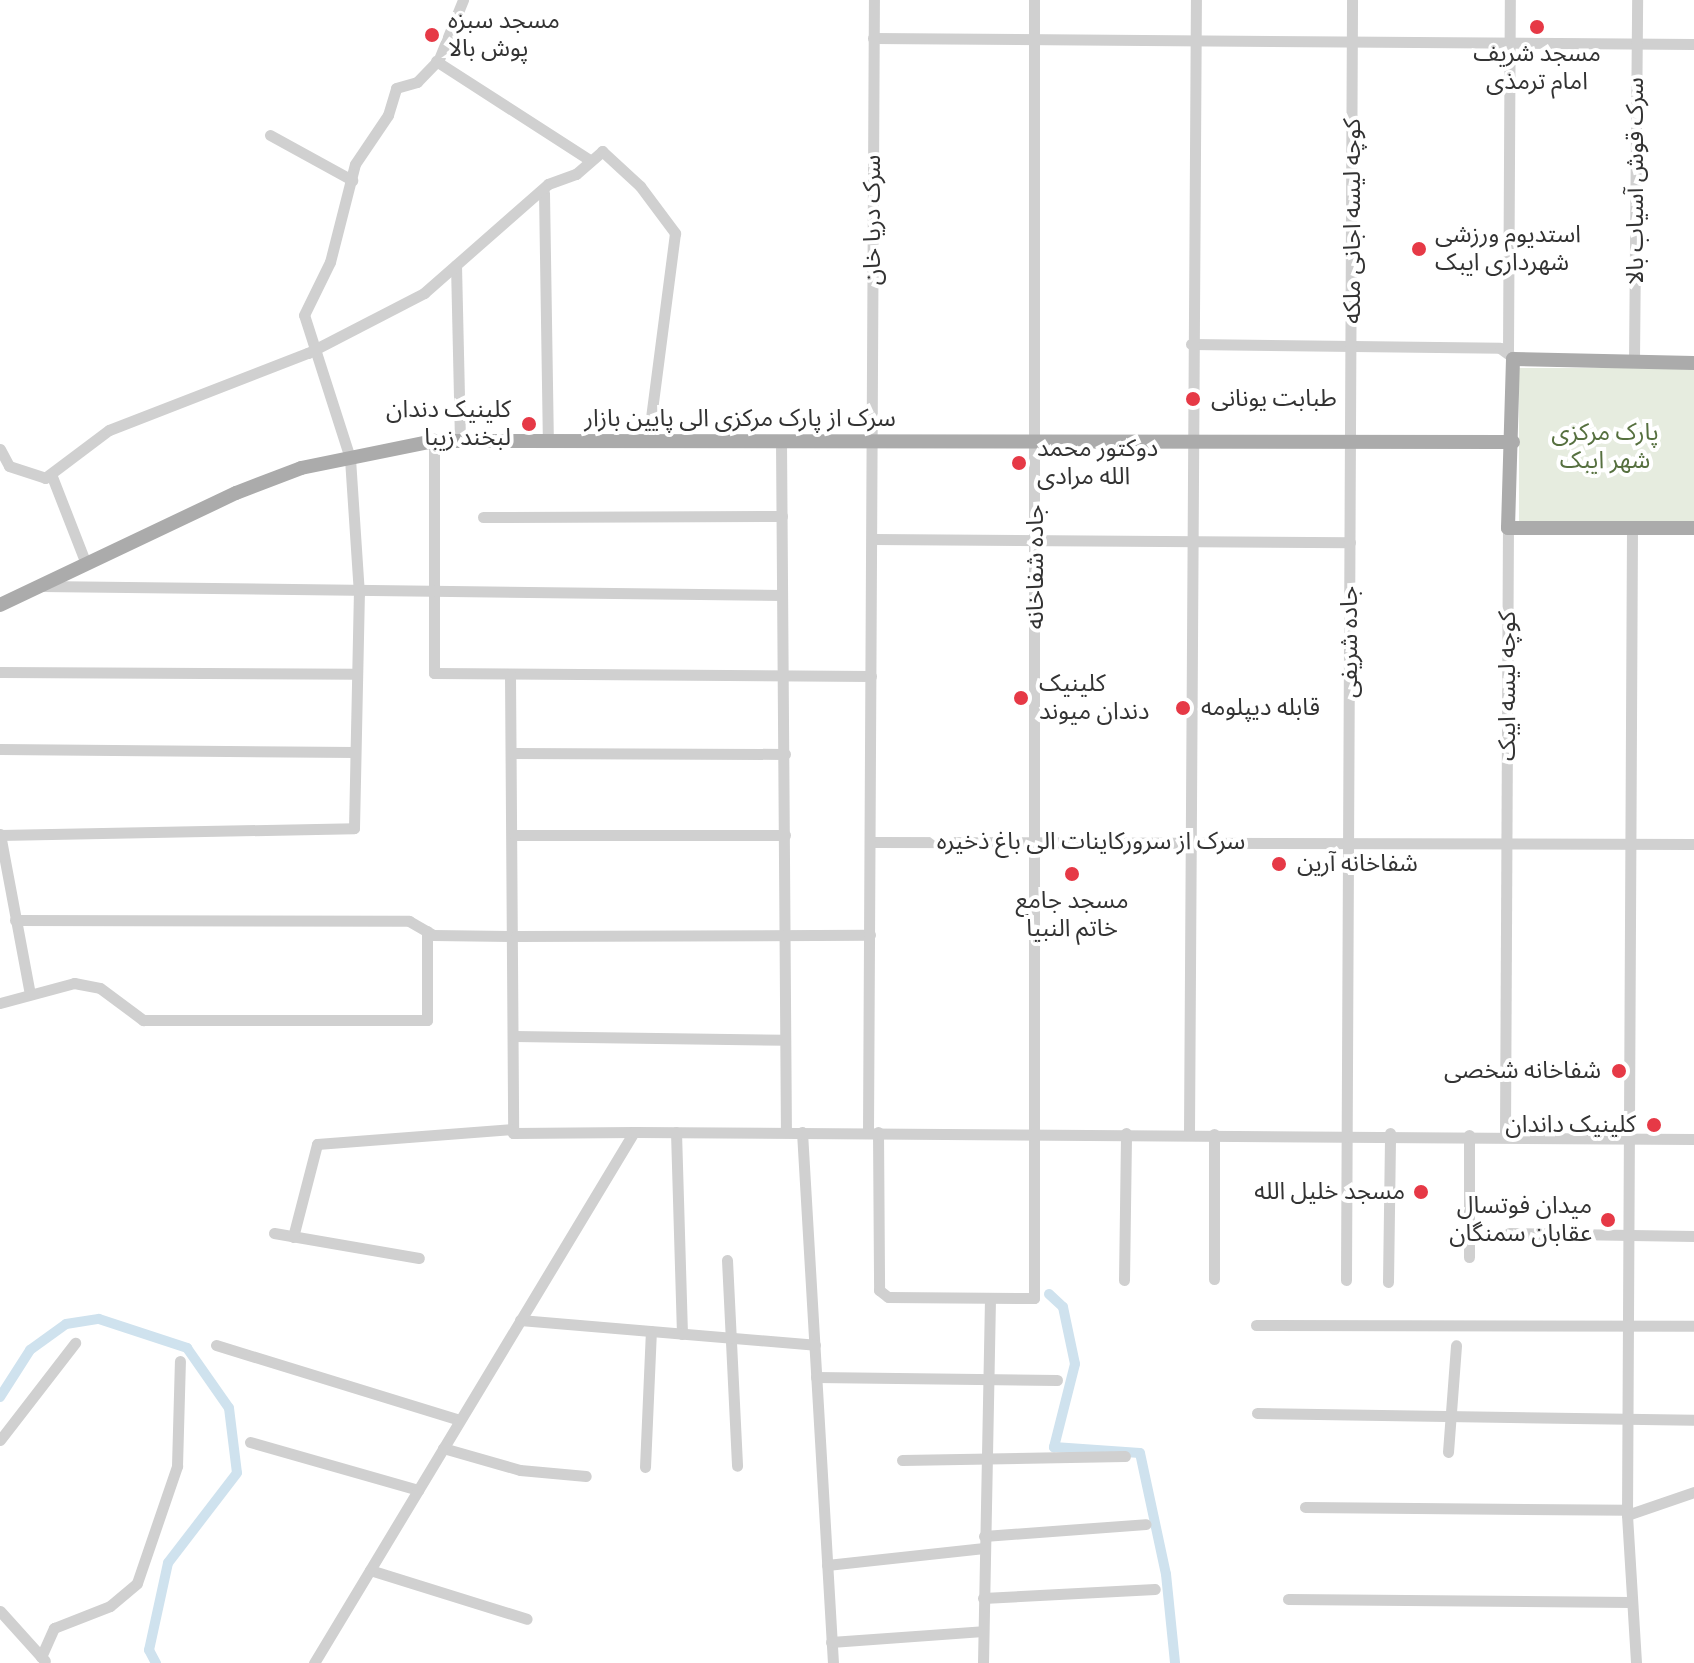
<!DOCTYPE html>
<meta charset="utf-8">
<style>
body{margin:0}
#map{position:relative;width:1694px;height:1663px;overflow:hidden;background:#fff;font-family:"Roboto Condensed","Noto Sans Arabic",sans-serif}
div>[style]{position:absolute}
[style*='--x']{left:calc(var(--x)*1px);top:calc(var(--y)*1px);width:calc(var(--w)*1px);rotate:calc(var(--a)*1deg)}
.green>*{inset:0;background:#e6ecdf;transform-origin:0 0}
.canal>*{height:10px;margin:-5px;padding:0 5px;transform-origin:5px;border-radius:5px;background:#cfe2ee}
.minor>*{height:11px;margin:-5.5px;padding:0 5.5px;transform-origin:5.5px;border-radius:5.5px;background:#d0d0d0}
.major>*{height:14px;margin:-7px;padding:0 7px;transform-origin:7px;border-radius:7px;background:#ababab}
.dots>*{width:22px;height:22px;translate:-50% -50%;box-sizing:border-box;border:4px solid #fff;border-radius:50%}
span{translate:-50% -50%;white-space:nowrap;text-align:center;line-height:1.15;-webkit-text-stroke:8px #fff;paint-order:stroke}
.poi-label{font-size:24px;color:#333}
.left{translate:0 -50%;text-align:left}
.right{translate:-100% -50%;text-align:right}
.street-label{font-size:24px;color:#333}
.park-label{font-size:24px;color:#56703f}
</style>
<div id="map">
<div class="green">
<div style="left:1519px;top:368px;width:175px;height:156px"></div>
</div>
<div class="canal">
<div style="--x:1049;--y:1294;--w:19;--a:43"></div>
<div style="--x:1063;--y:1307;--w:58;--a:78.1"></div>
<div style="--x:1075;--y:1364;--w:86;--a:104.2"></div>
<div style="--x:1054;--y:1447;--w:86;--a:4"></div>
<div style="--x:1140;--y:1453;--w:124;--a:77.9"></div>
<div style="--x:1166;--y:1574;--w:89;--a:84.2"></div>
<div style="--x:0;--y:1397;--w:56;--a:-57.4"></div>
<div style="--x:30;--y:1350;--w:44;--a:-35.8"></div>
<div style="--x:66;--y:1324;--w:33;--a:-9"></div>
<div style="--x:99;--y:1319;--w:93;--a:18.2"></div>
<div style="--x:187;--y:1348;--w:73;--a:55"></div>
<div style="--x:229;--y:1408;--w:65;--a:83"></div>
<div style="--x:237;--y:1473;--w:113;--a:127.5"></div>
<div style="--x:168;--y:1563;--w:89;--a:102.3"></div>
<div style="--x:149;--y:1650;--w:15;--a:62"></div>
</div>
<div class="minor">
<div style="--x:873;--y:38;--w:821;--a:0.42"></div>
<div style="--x:436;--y:61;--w:184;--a:32.8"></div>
<div style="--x:270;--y:135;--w:94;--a:28.8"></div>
<div style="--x:544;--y:193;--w:248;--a:89.1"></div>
<div style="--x:456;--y:265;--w:177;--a:88.7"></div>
<div style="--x:1191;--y:344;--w:309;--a:0.7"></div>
<div style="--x:1500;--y:348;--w:14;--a:36"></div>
<div style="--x:1508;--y:352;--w:352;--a:-89.7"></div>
<div style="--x:1634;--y:361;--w:361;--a:-89.5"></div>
<div style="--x:434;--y:441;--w:232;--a:90"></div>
<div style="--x:434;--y:673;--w:437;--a:0.4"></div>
<div style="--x:781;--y:441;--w:691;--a:89.59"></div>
<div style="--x:0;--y:449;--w:19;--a:62"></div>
<div style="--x:9;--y:466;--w:38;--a:18"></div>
<div style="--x:45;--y:478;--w:80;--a:-36.9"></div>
<div style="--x:109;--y:430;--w:213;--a:-21.2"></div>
<div style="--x:308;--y:353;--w:131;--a:-27.3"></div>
<div style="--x:424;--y:293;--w:165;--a:-41.3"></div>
<div style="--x:548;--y:184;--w:30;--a:-20"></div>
<div style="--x:576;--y:174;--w:35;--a:-41"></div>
<div style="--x:602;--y:151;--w:52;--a:42.6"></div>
<div style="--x:640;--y:186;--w:59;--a:53.3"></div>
<div style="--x:675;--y:233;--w:210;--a:97.4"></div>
<div style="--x:51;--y:474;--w:97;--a:68.7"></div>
<div style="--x:483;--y:517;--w:299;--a:-0.2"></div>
<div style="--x:1632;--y:528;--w:987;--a:90.29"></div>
<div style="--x:1627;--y:1515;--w:148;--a:86.5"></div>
<div style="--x:873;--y:539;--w:477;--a:0.4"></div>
<div style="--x:41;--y:586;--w:741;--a:0.7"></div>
<div style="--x:0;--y:672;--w:357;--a:0.3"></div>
<div style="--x:510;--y:674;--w:459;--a:89.6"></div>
<div style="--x:513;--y:1133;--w:121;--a:-0.5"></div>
<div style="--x:0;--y:749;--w:355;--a:0.5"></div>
<div style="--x:512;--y:753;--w:273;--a:0.2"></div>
<div style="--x:0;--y:834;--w:163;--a:79.4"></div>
<div style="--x:0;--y:835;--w:354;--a:-1.1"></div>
<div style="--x:354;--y:828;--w:234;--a:-88.8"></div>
<div style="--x:359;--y:594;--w:136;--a:-93.8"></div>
<div style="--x:350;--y:458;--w:150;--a:-107.8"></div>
<div style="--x:304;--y:315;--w:59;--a:-63.9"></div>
<div style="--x:330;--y:262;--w:101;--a:-75.7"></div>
<div style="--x:355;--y:164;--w:59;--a:-56"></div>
<div style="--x:388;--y:115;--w:28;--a:-73"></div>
<div style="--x:396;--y:88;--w:22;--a:-16"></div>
<div style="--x:417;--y:82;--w:32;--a:-46"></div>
<div style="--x:439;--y:59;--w:64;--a:-67.9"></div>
<div style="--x:514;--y:835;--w:271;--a:0"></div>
<div style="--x:871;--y:842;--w:823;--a:0.14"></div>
<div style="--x:15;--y:920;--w:394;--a:0.1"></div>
<div style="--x:409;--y:921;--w:28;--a:30"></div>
<div style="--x:433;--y:935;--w:83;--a:0.7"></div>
<div style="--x:516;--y:936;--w:354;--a:-0.2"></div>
<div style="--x:0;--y:1003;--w:77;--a:-15.1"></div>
<div style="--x:74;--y:983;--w:26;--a:11"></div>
<div style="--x:100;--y:988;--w:54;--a:36.7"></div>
<div style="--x:143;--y:1020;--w:284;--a:0"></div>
<div style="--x:427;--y:1020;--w:89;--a:-90"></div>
<div style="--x:514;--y:1036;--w:271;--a:0.8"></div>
<div style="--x:676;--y:1132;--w:202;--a:88.3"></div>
<div style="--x:802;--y:1132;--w:532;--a:86.66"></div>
<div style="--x:868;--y:1132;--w:1132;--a:-89.7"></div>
<div style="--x:878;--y:1132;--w:158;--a:89.6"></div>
<div style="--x:879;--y:1290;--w:11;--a:38"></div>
<div style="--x:888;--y:1297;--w:146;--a:0.4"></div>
<div style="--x:1034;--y:1298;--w:1298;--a:-90"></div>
<div style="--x:1189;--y:1134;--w:1134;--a:-89.65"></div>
<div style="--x:1214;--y:1134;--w:145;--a:90"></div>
<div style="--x:1469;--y:1135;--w:122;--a:90"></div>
<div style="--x:1505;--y:1135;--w:607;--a:-89.72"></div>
<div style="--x:274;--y:1233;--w:147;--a:9.8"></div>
<div style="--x:1509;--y:1233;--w:185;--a:0.9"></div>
<div style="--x:293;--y:1237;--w:96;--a:-75.5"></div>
<div style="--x:317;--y:1144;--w:197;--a:-4.4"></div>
<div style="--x:727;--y:1260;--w:206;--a:87.2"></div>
<div style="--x:1124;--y:1280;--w:147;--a:-89.2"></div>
<div style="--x:1346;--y:1280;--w:1280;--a:-89.73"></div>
<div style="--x:1388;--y:1282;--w:149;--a:-89.2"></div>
<div style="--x:520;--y:1320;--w:296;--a:4.8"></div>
<div style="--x:1256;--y:1325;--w:438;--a:0.1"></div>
<div style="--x:216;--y:1345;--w:255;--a:17.1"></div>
<div style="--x:816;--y:1377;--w:241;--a:0.7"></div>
<div style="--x:1257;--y:1413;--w:437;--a:0.9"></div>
<div style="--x:0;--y:1440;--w:123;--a:-52.3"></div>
<div style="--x:250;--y:1442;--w:175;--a:15.9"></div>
<div style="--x:443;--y:1448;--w:80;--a:15.9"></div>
<div style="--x:520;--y:1470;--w:66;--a:5.2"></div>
<div style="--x:1448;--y:1452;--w:107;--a:-85.7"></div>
<div style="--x:902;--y:1460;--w:223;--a:-1"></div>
<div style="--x:645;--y:1467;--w:136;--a:-87.5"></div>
<div style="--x:1305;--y:1507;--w:322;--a:0.5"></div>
<div style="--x:1627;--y:1515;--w:71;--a:-18.9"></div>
<div style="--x:984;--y:1536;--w:162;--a:-4.2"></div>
<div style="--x:827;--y:1565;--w:158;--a:-6.2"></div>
<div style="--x:370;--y:1570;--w:164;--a:17.3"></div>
<div style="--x:983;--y:1598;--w:172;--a:-3"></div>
<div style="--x:1288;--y:1599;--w:343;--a:0.5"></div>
<div style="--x:0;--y:1611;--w:67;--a:48"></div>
<div style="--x:831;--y:1642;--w:152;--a:-4.1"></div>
<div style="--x:41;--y:1657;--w:32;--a:-66"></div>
<div style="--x:54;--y:1628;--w:60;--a:-21.4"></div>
<div style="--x:110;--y:1606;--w:35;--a:-40"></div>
<div style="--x:137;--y:1583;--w:124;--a:-71.1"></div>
<div style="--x:177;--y:1466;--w:105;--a:-88.4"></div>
<div style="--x:314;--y:1663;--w:620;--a:-58.93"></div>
<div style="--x:634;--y:1132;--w:1060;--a:0.38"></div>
<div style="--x:983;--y:1663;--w:364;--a:-88.9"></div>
</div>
<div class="major">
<div style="--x:1694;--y:363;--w:181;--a:-178.7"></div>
<div style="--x:1513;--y:359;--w:169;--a:91.7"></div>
<div style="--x:1508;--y:528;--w:186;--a:0"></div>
<div style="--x:0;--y:605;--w:261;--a:-25.4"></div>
<div style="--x:236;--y:493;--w:70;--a:-21"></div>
<div style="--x:301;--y:468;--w:136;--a:-11.5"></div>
<div style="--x:434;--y:441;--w:1079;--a:0.05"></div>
</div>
<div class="dots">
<div style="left:1537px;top:27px;background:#e63946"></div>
<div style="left:432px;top:35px;background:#e63946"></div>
<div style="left:1419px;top:249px;background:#e63946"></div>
<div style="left:1193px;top:399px;background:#e63946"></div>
<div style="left:529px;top:424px;background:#e63946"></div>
<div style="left:1019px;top:463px;background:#e63946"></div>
<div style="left:1021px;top:698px;background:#e63946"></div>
<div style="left:1183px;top:708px;background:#e63946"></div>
<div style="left:1279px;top:864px;background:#e63946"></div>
<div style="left:1072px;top:874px;background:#e63946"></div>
<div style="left:1619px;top:1071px;background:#e63946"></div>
<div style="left:1654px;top:1125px;background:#e63946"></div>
<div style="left:1421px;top:1192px;background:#e63946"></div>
<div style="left:1608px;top:1220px;background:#e63946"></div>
</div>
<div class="poi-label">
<span class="left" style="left:448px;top:35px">مسجد سبزه<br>پوش بالا</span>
<span style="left:1537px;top:68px">مسجد شریف<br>امام ترمذی</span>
<span class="left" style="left:1435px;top:249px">استدیوم ورزشی<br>شهرداری ایبک</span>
<span class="left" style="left:1211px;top:399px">طبابت یونانی</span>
<span class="right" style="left:511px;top:424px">کلینیک دندان<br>لبخند زیبا</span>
<span class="left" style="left:1037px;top:463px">دوکتور محمد<br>الله مرادی</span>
<span class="left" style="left:1039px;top:698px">کلینیک<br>دندان میوند</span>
<span class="left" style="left:1201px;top:708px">قابله دیپلومه</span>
<span class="left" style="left:1297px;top:864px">شفاخانه آرین</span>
<span style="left:1072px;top:915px">مسجد جامع<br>خاتم النبیا</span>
<span class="right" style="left:1601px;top:1071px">شفاخانه شخصی</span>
<span class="right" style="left:1636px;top:1125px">کلینیک داندان</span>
<span class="right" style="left:1405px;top:1192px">مسجد خلیل الله</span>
<span class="right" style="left:1592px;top:1220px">میدان فوتسال<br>عقابان سمنگان</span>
</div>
<div class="street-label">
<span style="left:1636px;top:181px;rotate:-90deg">سرک قوش آسیاب بالا</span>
<span style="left:873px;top:220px;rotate:-90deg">سرک دریا خان</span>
<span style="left:1353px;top:221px;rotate:-90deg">کوچه لیسه اجانی ملکه</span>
<span style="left:740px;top:419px">سرک از پارک مرکزی الی پایین بازار</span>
<span style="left:1036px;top:567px;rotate:-90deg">جاده شفاخانه</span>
<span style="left:1350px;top:642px;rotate:-90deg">جاده شریفی</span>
<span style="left:1508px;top:686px;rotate:-90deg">کوچه لیسه ایبک</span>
<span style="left:1091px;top:842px">سرک از سرورکاینات الی باغ ذخیره</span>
</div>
<div class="park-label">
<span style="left:1605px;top:447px">پارک مرکزی<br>شهر ایبک</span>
</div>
</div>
